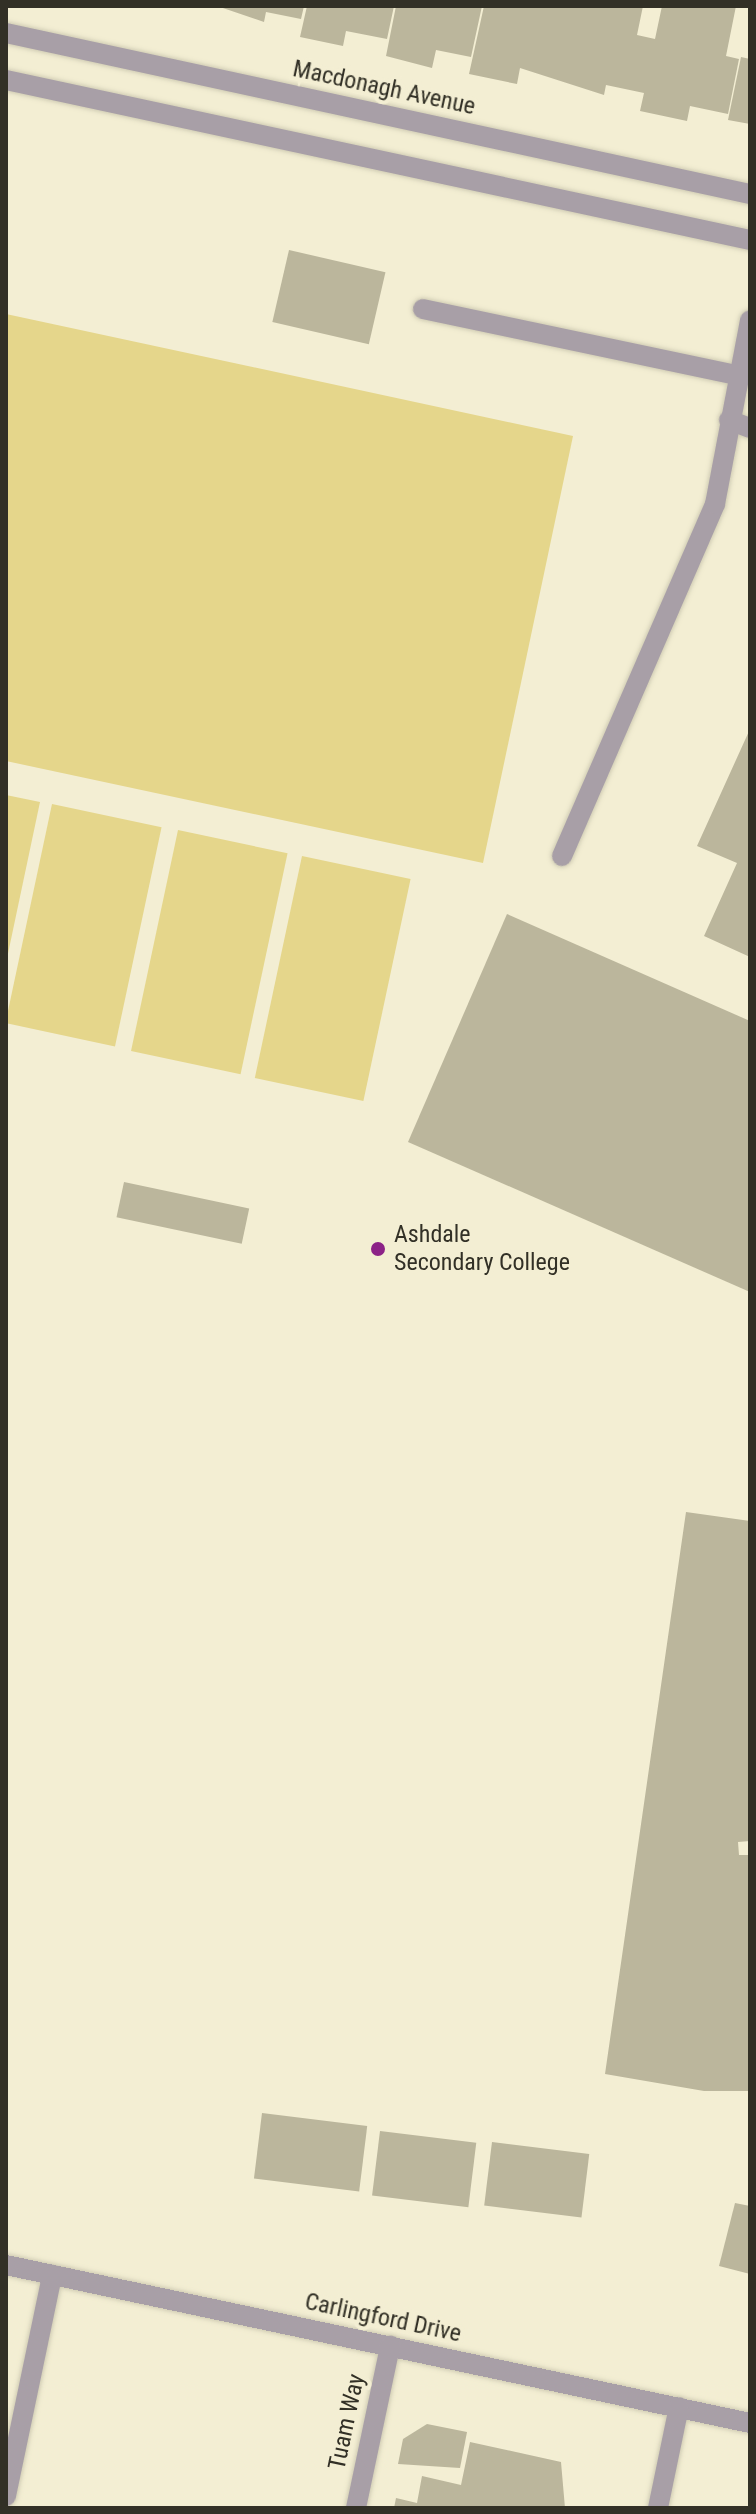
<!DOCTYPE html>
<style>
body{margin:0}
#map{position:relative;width:756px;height:2514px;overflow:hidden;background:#f3eed3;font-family:"Roboto Condensed",sans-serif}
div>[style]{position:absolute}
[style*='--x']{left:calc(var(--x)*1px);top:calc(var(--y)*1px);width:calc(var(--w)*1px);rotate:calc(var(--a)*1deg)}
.green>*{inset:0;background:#e5d68b;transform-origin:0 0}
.building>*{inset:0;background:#bbb69c;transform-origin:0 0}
.roads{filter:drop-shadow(0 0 2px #d0ccb4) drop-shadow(0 0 2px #d0ccb4)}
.service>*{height:20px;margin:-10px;padding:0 10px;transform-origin:10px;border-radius:10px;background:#a89fa7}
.minor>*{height:20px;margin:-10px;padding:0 10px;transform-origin:10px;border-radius:10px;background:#a89fa7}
.dots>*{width:22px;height:22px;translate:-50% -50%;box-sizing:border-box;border:4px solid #f3eed3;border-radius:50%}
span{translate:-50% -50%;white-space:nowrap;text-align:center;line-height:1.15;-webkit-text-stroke:8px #f3eed3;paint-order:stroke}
.street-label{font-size:24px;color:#323026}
.poi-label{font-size:24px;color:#323026}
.left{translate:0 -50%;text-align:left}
.frame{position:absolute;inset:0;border:8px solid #323026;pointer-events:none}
</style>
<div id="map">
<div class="green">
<div style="clip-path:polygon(6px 314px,573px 436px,483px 863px,6px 761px)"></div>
<div style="clip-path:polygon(6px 795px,40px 802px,6px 963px)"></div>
<div style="left:52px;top:804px;width:112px;height:224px;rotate:12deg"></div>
<div style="left:178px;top:830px;width:112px;height:226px;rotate:12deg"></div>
<div style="left:302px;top:856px;width:111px;height:227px;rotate:12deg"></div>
</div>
<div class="building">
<div style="clip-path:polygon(217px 6px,304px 6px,301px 19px,266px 12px,264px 22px)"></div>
<div style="clip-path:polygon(307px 6px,394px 6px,387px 39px,346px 31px,343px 46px,300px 37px)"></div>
<div style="clip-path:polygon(396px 6px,482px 6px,471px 57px,436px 50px,432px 68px,386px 56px)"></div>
<div style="clip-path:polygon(484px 6px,643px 6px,637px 35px,655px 39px,662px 6px,736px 6px,726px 56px,739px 59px,728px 114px,690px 106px,687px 121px,640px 111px,644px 93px,606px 85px,604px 95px,520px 68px,517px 84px,469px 74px)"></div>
<div style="clip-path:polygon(741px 57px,750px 59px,750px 124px,728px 120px)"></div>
<div style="left:289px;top:250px;width:99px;height:74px;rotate:13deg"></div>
<div style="clip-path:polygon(750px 729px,750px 957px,704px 936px,737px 863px,697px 846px)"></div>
<div style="clip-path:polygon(507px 914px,750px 1021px,750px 1292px,408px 1142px)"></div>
<div style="left:124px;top:1182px;width:128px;height:36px;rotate:12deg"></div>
<div style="clip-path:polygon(686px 1512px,750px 1521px,750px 1841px,738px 1842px,739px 1855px,750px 1855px,750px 2091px,704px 2091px,605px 2074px)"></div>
<div style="left:262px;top:2113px;width:106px;height:66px;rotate:7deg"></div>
<div style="left:380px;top:2131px;width:97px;height:65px;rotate:7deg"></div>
<div style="left:492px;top:2142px;width:98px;height:64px;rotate:7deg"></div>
<div style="clip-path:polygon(735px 2203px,750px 2206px,750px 2274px,719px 2266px)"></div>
<div style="clip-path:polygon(427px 2424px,467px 2432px,460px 2468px,398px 2464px,403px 2439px)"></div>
<div style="clip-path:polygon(470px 2442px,561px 2462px,565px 2508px,394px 2508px,396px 2498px,417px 2503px,422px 2476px,461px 2485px)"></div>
</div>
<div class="roads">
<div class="service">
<div style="--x:423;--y:309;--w:321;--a:11.9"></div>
<div style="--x:729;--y:420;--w:22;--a:21"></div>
<div style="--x:562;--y:856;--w:384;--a:-66.5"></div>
<div style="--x:715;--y:504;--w:187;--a:-79.2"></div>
<div style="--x:6;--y:2496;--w:226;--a:-78.2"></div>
</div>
<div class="minor">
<div style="--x:6;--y:33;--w:761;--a:12.21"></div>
<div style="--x:6;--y:80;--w:761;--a:12.14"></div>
<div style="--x:6;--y:2265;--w:761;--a:11.99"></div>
<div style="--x:356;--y:2508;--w:166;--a:-78.1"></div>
<div style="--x:658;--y:2508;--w:103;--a:-78.3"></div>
</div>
</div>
<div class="dots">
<div style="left:378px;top:1249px;background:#8c2287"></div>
</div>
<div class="street-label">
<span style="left:384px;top:88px;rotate:12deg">Macdonagh Avenue</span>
<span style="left:383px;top:2318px;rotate:12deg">Carlingford Drive</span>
<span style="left:347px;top:2422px;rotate:-78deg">Tuam Way</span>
</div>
<div class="poi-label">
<span class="left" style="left:394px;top:1249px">Ashdale<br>Secondary College</span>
</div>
<div class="frame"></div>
</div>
